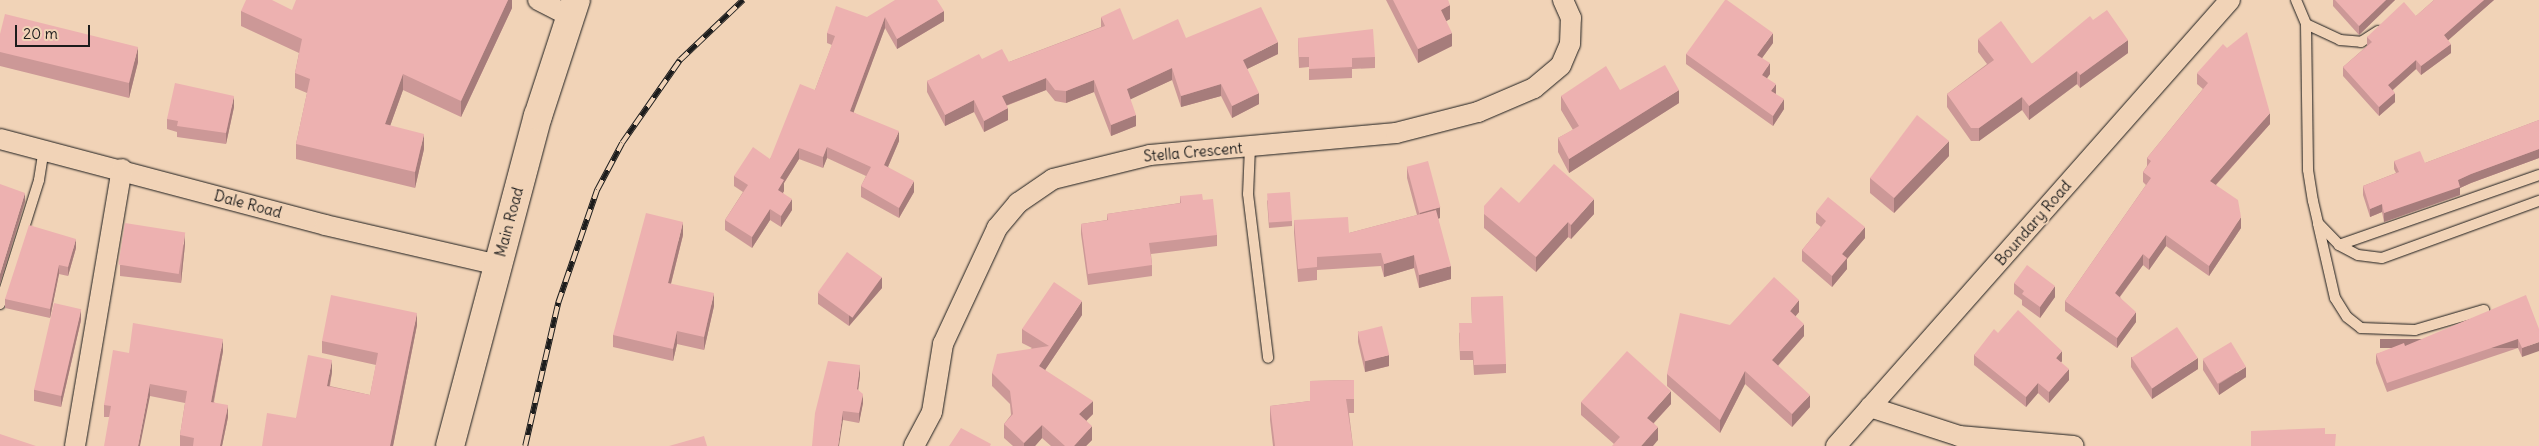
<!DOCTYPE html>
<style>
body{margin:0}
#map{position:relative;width:2539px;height:446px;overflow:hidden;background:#f1d3b7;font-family:Delius,sans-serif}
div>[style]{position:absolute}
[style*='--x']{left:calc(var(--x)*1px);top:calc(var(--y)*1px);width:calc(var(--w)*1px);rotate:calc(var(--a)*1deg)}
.roads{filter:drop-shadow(0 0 1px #1c1c1c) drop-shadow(0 0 1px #1c1c1c)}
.lane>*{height:10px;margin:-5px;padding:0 5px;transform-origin:5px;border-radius:5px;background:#f1d3b7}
.street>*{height:20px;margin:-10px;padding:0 10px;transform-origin:10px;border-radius:10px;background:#f1d3b7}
.secondary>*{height:28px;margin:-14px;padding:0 14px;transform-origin:14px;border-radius:14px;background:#f1d3b7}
.rail>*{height:5.5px;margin-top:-2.75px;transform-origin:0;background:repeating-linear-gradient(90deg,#f1d3b7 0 11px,#1c1c1c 0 22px);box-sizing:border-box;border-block:1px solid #1c1c1c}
.wall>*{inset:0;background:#cc9897}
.shaded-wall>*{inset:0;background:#a67c7b;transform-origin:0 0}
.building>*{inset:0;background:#edb1b0;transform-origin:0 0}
span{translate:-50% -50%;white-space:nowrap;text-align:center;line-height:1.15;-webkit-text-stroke:4px #f1d3b7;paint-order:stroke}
.street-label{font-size:15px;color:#1c1c1c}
.scale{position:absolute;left:15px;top:25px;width:75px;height:22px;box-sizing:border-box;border:2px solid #1c1c1c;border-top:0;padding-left:6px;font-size:15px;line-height:18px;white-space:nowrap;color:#1c1c1c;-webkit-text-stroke:4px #f1d3b7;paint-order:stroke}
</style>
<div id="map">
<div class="roads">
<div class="lane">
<div style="--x:2296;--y:0;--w:26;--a:67"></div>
<div style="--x:2306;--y:24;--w:146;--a:89.2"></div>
<div style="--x:2308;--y:170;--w:31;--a:81"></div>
<div style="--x:2313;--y:201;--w:23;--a:77"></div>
<div style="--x:2318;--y:223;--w:30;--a:46"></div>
<div style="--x:2339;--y:245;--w:21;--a:28"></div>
<div style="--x:2358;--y:255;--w:24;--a:7"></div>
<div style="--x:2382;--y:258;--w:167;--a:-20"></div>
<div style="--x:2306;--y:24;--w:38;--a:25"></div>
<div style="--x:2340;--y:40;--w:21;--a:5"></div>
<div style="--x:2361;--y:42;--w:20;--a:-33"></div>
<div style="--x:1250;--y:147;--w:47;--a:92.4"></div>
<div style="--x:1248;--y:194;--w:165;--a:83"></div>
<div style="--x:2318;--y:224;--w:76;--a:77.1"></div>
<div style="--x:2335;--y:298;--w:22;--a:58"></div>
<div style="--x:2347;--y:317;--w:18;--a:38"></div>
<div style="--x:2361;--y:328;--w:54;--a:2.1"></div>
<div style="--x:2415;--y:330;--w:72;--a:-16.2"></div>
<div style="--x:2339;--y:245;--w:212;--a:-19.3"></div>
<div style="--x:0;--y:304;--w:130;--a:-72.5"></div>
<div style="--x:39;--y:180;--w:30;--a:-81"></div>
</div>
<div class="street">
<div style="--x:538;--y:0;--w:36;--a:27"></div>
<div style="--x:0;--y:139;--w:336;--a:14.8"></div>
<div style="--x:325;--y:225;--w:178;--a:13"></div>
<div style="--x:1870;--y:407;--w:94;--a:18"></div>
<div style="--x:1959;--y:436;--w:115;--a:5"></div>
<div style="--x:75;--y:446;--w:281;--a:-80.4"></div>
<div style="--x:914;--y:446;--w:38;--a:-62"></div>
<div style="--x:932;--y:412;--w:69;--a:-80.8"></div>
<div style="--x:943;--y:344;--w:128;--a:-65"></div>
<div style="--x:997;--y:228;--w:33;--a:-50"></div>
<div style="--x:1018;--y:203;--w:42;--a:-34.4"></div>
<div style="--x:1053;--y:179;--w:100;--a:-13.9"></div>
<div style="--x:1150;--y:155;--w:247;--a:-5.1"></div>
<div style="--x:1396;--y:133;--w:85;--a:-14.4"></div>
<div style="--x:1478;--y:112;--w:61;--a:-23.2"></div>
<div style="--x:1534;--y:88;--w:35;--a:-40"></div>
<div style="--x:1561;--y:65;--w:23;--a:-67"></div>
<div style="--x:1570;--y:44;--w:26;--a:-88"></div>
<div style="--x:1571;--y:18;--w:20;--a:-114"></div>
<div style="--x:1836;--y:446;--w:595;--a:-48.54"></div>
</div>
<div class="secondary">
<div style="--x:450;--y:446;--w:342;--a:-75.1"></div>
<div style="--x:538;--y:116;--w:122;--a:-71.9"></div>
</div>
</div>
<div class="rail">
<div style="--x:525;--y:446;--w:147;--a:-77"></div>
<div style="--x:558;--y:303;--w:120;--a:-71"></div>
<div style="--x:597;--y:190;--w:53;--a:-62"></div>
<div style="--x:622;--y:143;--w:101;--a:-55.1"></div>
<div style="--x:680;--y:60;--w:87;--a:-43.6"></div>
</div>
<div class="wall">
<div style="clip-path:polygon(512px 0,512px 8px,461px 117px,403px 90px,390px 126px,424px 149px,415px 188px,296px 159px,296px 144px,307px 93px,295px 88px,295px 73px,299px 53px,241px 26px,241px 11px,292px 10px)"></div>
<div style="clip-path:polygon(1386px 0,1448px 0,1450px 19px,1446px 21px,1452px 46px,1418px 63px)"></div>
<div style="clip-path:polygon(2333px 0,2395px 0,2359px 35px,2333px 6px)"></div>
<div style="clip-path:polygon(2434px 0,2494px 0,2448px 40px,2451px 53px,2421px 75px,2416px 69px,2393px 90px,2395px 102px,2379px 116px,2343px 76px,2343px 67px,2367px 46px,2367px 37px,2416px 16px)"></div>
<div style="clip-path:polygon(944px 11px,944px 21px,897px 49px,885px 28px,853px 112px,899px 141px,888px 167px,914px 192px,899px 218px,861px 197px,861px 186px,866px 176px,827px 158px,823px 168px,799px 159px,784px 183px,784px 191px,783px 193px,792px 210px,781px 227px,770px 220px,752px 248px,725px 230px,725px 220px,743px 192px,734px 186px,734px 176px,770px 159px,815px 90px,832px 45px,827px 43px,827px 33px,867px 17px)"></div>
<div style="clip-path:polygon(1101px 17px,1133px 40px,1186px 38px,1278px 54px,1247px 69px,1259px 104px,1232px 118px,1221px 96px,1181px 107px,1172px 80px,1130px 99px,1136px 126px,1111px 136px,1094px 92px,1066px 103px,1055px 101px,1046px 90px,1006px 106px,1008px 120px,984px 132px,974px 112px,945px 126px,927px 92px,927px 81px,982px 59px,1009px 62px,1101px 27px)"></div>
<div style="clip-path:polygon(2093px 20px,2128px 53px,2080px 88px,2077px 84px,2029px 120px,2022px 110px,1979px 141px,1971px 141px,1947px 107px,1947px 94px,1987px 64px,1978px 52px,1978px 39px,2032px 64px)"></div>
<div style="clip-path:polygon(0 34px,138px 62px,129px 98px,0 66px)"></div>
<div style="clip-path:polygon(1298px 38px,1375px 57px,1375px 68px,1352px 69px,1352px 78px,1309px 80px,1309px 67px,1299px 68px)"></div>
<div style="clip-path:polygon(1773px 43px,1762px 58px,1770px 74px,1767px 78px,1784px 109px,1773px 126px,1686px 64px,1686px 54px)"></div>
<div style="clip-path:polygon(2197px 73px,2270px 124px,2216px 185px,2241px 228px,2209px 276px,2166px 246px,2149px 270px,2143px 265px,2120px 297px,2136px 322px,2117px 348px,2065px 311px,2065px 301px,2146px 185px,2143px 182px,2143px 172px,2147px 166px,2147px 158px,2203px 89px,2197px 84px)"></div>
<div style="clip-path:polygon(1620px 90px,1679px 103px,1569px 173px,1558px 152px,1558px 138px,1573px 130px,1561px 110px,1561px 96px)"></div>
<div style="clip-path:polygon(234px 107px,226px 144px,177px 137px,177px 132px,167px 129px,167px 119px)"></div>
<div style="clip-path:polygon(2539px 120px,2539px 158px,2471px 183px,2460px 188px,2460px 195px,2384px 222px,2382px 212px,2370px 217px,2363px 195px,2363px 186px,2396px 173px,2394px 169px,2394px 161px,2425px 163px)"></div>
<div style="clip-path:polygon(1949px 156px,1894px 213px,1870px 193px,1870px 178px)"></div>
<div style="clip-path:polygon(1407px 167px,1440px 218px,1438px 219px,1451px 279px,1419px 288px,1414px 268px,1384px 277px,1381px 266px,1317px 270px,1317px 280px,1298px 282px,1294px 233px,1294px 220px,1349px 233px,1417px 215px,1407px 178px)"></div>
<div style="clip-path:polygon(1180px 196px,1203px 200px,1217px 235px,1217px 246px,1151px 254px,1152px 265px,1152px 276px,1088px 285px,1081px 234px,1081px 224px,1107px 220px,1107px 214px,1180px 203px)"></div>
<div style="clip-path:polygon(1267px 200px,1292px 221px,1292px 226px,1269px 228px)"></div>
<div style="clip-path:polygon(1519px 203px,1594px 214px,1571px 239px,1568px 237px,1536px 272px,1484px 228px,1484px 206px)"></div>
<div style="clip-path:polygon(1816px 212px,1865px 238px,1847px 259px,1847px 269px,1832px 287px,1802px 261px,1802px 250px,1821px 227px,1816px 223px)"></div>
<div style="clip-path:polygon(683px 235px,671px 284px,714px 306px,704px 350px,677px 344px,673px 361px,613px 347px,613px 335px)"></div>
<div style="clip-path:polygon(185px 244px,181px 283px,120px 276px,120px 265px)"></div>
<div style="clip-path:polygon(76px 248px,68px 276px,59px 274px,50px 318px,5px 308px,5px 299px)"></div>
<div style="clip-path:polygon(2014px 283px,2055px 297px,2040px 318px,2022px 305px,2022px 300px,2014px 294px)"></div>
<div style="clip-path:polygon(882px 288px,849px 326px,818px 304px,818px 293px)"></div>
<div style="clip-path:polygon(1471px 297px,1506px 364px,1506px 373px,1474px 375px,1473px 360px,1460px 360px,1459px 333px,1472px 323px)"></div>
<div style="clip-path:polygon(1799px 312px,1795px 316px,1804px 336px,1778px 366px,1810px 407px,1792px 427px,1745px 384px,1720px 433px,1667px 386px,1667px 374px,1730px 325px)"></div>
<div style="clip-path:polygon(1082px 315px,1045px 370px,1093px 414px,1086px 421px,1092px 440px,1086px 446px,1051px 446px,1042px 438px,1035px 446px,1013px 446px,1004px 438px,1004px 424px,1011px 415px,1010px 404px,992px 386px,992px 373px,1032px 348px,1022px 343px,1022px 329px)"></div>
<div style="clip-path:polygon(81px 320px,61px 407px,34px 401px,34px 390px)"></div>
<div style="clip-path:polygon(417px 325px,393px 446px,296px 418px,332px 372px,330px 386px,370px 395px,376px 365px,322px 353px,322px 341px)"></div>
<div style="clip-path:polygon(2539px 329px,2522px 357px,2518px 348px,2387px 392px,2376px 363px,2376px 354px,2405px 346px)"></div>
<div style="clip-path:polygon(1358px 331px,1389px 366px,1365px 372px,1358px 342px)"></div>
<div style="clip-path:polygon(1998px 333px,2062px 361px,2061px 363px,2069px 380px,2049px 403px,2038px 393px,2026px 407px,1974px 365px,1974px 355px)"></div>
<div style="clip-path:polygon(223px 351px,214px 402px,228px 417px,222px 446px,225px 446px,180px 446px,180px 435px,185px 403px,150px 396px,109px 417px,104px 417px,104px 405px,129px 353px)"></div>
<div style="clip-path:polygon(2131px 357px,2198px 369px,2152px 399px,2131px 367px)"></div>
<div style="clip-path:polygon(2203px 360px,2246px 377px,2219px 395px,2203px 370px)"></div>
<div style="clip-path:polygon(860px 375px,858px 390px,863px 403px,859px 423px,843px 420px,812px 446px)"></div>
<div style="clip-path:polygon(1354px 380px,1354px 413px,1349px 413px,1353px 446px,1273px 446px,1270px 420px,1270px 406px,1310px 401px,1310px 381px)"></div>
<div style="clip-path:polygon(1581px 402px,1671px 404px,1654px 423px,1658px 440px,1614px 444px,1581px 415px)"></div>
</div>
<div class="shaded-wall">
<div style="clip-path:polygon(508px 0,512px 0,512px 8px,461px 117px,461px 101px)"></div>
<div style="clip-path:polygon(2386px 0,2395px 0,2359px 35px,2359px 26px)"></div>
<div style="clip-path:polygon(2484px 0,2494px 0,2444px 44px,2444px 35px)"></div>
<div style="clip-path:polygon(1450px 5px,1450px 19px,1441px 24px,1441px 10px)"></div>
<div style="clip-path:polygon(944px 11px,944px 21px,897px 49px,897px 39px)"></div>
<div style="clip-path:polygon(885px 17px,885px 28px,850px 122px,850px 111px)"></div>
<div style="clip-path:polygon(1452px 33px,1452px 46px,1418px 63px,1418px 49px)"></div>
<div style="clip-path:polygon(1773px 33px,1773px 43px,1757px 65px,1757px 55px)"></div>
<div style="clip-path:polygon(2128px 40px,2128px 53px,2080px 88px,2080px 75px)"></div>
<div style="clip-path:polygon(1278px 42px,1278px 54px,1243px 71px,1243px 60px)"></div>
<div style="clip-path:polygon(2451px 44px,2451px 53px,2421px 75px,2421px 66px)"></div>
<div style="clip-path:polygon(138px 47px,138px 62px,129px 98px,129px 83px)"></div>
<div style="clip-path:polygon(2416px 60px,2416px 69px,2388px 94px,2388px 85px)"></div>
<div style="clip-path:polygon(1770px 63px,1770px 74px,1762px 85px,1762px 75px)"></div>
<div style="clip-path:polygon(1172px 68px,1172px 80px,1127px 101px,1127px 89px)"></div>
<div style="clip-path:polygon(2077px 71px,2077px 84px,2029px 120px,2029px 106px)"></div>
<div style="clip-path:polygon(403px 74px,403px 90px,385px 140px,385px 124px)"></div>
<div style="clip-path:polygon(1046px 78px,1046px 90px,1002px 107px,1002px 96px)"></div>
<div style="clip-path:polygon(1094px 80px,1094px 92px,1066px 103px,1066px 91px)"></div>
<div style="clip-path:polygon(1221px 84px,1221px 96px,1181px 107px,1181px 96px)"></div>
<div style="clip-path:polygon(1776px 84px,1776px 94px,1771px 91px)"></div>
<div style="clip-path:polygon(1679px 90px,1679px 103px,1569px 173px,1569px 159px)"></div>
<div style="clip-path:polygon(1259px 93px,1259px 104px,1232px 118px,1232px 106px)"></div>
<div style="clip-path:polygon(2395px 93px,2395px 102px,2379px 116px,2379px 107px)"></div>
<div style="clip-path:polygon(234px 96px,234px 107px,226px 144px,226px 133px)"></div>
<div style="clip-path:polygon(2022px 97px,2022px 110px,1979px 141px,1979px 128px)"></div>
<div style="clip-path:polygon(1784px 99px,1784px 109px,1773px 126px,1773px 116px)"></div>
<div style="clip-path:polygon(974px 100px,974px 112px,945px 126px,945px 115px)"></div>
<div style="clip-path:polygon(1008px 108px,1008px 120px,984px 132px,984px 121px)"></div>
<div style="clip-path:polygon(2270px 113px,2270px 124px,2210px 191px,2210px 181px)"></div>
<div style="clip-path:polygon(1136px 115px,1136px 126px,1111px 136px,1111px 125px)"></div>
<div style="clip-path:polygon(899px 131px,899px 141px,884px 176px,884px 165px)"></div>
<div style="clip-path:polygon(424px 134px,424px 149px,415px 188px,415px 172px)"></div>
<div style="clip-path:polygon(1949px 141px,1949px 156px,1894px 213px,1894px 198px)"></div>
<div style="clip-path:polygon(827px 147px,827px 158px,823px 168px,823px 157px)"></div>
<div style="clip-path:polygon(799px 148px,799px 159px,784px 183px,784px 191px,778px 200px,778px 190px,780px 178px)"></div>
<div style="clip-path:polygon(2539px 149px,2539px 158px,2471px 183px,2460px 188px,2460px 195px,2384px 222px,2384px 213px,2471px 174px)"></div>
<div style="clip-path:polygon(914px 181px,914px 192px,899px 218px,899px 208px)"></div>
<div style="clip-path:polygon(25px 193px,25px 202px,0 284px,0 274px)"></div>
<div style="clip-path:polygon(792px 199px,792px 210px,781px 227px,781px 216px)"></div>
<div style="clip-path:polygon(1594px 199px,1594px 214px,1571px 239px,1571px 225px)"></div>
<div style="clip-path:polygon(2382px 204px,2382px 212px,2370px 217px,2370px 209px)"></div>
<div style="clip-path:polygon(1440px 207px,1440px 218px,1420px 224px,1420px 213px)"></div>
<div style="clip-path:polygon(770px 209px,770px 220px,752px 248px,752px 237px)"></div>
<div style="clip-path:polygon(2241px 217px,2241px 228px,2209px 276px,2209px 266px)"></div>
<div style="clip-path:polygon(683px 222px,683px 235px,668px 295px,668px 283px)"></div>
<div style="clip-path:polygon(1568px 222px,1568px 237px,1536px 272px,1536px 257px)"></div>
<div style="clip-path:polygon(1865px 227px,1865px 238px,1847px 259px,1847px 269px,1832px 287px,1832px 276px,1842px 254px)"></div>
<div style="clip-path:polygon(185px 233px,185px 244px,181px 283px,181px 272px)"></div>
<div style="clip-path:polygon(2166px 235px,2166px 246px,2149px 270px,2149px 259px)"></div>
<div style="clip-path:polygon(76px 239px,76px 248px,68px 276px,68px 267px)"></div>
<div style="clip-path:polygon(2143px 254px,2143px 265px,2115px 303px,2115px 293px)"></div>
<div style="clip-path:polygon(1414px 255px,1414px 268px,1384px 277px,1384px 264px)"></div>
<div style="clip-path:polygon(59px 265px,59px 274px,50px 318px,50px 309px)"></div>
<div style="clip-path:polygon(1451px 266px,1451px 279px,1419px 288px,1419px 275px)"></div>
<div style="clip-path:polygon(882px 277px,882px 288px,849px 326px,849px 315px)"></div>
<div style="clip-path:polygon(2055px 286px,2055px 297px,2040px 318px,2040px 307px)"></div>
<div style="clip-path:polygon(714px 293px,714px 306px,704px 350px,704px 337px)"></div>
<div style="clip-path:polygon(1799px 300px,1799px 312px,1790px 323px,1790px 311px)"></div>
<div style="clip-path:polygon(1082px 301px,1082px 315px,1039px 379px,1039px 366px)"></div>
<div style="clip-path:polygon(81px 309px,81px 320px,61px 407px,61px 396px)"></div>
<div style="clip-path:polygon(2136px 312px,2136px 322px,2117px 348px,2117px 338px)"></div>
<div style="clip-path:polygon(417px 313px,417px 325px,393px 446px,390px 446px)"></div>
<div style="clip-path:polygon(1804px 324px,1804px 336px,1772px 372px,1772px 360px)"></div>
<div style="clip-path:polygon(677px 331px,677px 344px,673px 361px,673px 349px)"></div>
<div style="clip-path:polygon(223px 339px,223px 351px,211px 414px,211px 402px)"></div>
<div style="left:2518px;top:339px;width:9px;height:138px;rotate:90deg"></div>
<div style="clip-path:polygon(2539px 342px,2539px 351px,2522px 357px,2522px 348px)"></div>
<div style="clip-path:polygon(2062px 351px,2062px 361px,2056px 369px,2056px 358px)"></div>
<div style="clip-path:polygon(1389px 355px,1389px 366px,1365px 372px,1365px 361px)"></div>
<div style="clip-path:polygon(2198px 358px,2198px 369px,2152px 399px,2152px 388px)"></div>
<div style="clip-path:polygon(332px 360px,332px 372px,327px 398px,327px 386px)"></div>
<div style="clip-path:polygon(860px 365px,860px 375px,857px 399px,857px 389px)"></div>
<div style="clip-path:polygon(2246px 367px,2246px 377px,2219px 395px,2219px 384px)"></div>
<div style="clip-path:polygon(2069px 369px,2069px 380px,2049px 403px,2049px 392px)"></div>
<div style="clip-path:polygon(1745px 371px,1745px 384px,1720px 433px,1720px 420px)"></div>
<div style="clip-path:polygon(2038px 383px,2038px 393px,2026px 407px,2026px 397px)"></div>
<div style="clip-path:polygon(150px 384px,150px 396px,140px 446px,138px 446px)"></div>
<div style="clip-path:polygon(1671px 391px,1671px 404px,1647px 430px,1647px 418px)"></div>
<div style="clip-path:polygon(863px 394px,863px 403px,859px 423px,859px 413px)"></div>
<div style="clip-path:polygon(1810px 395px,1810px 407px,1792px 427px,1792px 414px)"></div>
<div style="clip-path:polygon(1093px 401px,1093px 414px,1079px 428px,1079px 414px)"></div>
<div style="clip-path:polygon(228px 405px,228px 417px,222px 446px,220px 446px)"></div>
<div style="clip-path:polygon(843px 411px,843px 420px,839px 446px,838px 446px)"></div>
<div style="clip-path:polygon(1042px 425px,1042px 438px,1035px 446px,1024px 446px,1024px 443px)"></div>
<div style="clip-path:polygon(1092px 426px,1092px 440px,1086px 446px,1074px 446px)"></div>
<div style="clip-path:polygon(1658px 427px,1658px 440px,1653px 446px,1641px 446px)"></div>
</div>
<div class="building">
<div style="clip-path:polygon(246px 0,272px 0,292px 10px,296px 0,508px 0,461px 101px,403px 74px,385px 124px,424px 134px,415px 172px,296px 144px,310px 79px,295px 73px,302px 39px,241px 11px)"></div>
<div style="clip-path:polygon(895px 0,937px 0,944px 11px,897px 39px,885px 17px,850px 111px,899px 131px,884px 165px,914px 181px,899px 208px,861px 186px,871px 167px,827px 147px,823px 157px,799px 148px,780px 178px,784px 180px,778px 190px,792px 199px,781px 216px,770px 209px,752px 237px,725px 220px,748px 185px,734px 176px,753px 147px,770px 159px,800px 84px,815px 90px,835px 36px,827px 33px,836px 6px,867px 17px)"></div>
<div style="clip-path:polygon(1393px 0,1448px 0,1450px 5px,1441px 10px,1452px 33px,1418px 49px)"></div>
<div style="clip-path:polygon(1725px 0,1727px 0,1773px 33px,1757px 55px,1770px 63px,1762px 75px,1776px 84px,1771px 91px,1784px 99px,1773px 116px,1686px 54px)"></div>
<div style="clip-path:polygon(2335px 0,2386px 0,2359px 26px)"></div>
<div style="clip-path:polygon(2434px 0,2484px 0,2444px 35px,2451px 44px,2421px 66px,2416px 60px,2388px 85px,2395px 93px,2379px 107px,2343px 67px,2372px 42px,2367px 37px,2404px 2px,2416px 16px)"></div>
<div style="clip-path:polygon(1261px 7px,1278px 42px,1243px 60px,1259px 93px,1232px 106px,1221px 84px,1181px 96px,1172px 68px,1127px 89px,1136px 115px,1111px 125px,1094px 80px,1066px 91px,1055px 90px,1046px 78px,1002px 96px,1008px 108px,984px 121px,974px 100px,945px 115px,927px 81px,979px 54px,982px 59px,1002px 49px,1009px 62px,1105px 26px,1101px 17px,1120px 8px,1133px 40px,1178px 19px,1186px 38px)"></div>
<div style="clip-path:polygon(2107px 10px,2128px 40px,2080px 75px,2077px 71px,2029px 106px,2022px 97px,1979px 128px,1971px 128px,1947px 94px,1994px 60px,1978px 39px,2001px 21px,2032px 64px,2090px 16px,2093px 20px)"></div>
<div style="clip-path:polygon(5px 14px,138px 47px,129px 83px,0 52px,0 34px)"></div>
<div style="clip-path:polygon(1373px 29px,1375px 57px,1352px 58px,1352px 67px,1309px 69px,1309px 57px,1299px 57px,1298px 38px)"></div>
<div style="clip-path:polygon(2247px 32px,2270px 113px,2210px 181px,2238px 200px,2241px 217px,2209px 266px,2166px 235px,2149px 259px,2143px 254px,2115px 293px,2136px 312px,2117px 338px,2065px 301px,2151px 178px,2143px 172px,2151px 161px,2147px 158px,2208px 83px,2197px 73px,2223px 44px,2227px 48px)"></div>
<div style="clip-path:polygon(1665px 65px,1679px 90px,1569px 159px,1558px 138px,1579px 126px,1561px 96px,1606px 66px,1620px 90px)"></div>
<div style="clip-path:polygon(175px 83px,234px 96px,226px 133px,177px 126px,178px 121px,167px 119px)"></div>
<div style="clip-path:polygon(1917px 115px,1949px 141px,1894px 198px,1870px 178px)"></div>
<div style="clip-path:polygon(2539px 120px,2539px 149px,2471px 174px,2458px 180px,2460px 187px,2384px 213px,2382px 204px,2370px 209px,2363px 186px,2399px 172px,2394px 161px,2420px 151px,2425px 163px)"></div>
<div style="left:1428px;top:161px;width:48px;height:22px;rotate:75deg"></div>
<div style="clip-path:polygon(1554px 164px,1594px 199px,1571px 225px,1568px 222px,1536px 257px,1484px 214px,1484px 206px,1501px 187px,1519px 203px)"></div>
<div style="clip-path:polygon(0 184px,25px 193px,0 274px)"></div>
<div style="left:1290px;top:192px;width:29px;height:23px;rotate:86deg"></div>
<div style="clip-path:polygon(1202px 194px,1203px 200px,1213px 199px,1217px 235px,1149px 243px,1152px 265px,1088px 274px,1081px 224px,1108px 220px,1107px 214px,1181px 203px,1180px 196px)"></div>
<div style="clip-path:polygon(1828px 197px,1865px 227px,1842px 254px,1847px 258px,1832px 276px,1802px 250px,1826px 221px,1816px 212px)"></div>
<div style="clip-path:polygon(1436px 210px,1451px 266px,1419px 275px,1414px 255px,1384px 264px,1381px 253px,1317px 257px,1317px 267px,1298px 269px,1294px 220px,1348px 217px,1349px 233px)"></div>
<div style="clip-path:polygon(646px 213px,683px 222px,668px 283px,714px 293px,704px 337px,677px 331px,673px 349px,613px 335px)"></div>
<div style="left:125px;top:223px;width:61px;height:42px;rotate:9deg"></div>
<div style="clip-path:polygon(29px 225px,76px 239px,68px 267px,59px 265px,50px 309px,5px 299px)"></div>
<div style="left:847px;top:252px;width:43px;height:50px;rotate:36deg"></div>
<div style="clip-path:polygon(2027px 265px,2055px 286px,2040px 307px,2022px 294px,2024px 291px,2014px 283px)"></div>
<div style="clip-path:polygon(1774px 277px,1799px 300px,1790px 311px,1804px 324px,1772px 360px,1810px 395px,1792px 414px,1745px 371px,1720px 420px,1667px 374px,1680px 313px,1730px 325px)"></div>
<div style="clip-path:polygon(1054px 282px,1082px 301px,1039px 366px,1093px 401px,1079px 414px,1092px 426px,1074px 446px,1065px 446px,1042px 425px,1024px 443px,1004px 424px,1013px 414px,1010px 391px,992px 373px,997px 354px,1049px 346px,1022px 329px)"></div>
<div style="clip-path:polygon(331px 295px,417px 313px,390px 446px,262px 446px,267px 413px,296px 418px,308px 355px,332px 360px,327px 386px,370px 395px,378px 353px,322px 341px)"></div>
<div style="clip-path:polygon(2526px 295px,2539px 329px,2539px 342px,2522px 348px,2518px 339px,2387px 383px,2376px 354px,2404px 343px,2405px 346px)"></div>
<div style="clip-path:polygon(1503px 296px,1506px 364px,1474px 365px,1473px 351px,1460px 351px,1459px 323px,1472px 323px,1471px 297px)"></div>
<div style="left:54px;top:303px;width:28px;height:89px;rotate:13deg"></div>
<div style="clip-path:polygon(2018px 310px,2062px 351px,2056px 358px,2069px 369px,2049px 392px,2038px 383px,2026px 397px,1974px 355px,1994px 329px,1998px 333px)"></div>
<div style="clip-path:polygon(133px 323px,223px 339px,211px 402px,228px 405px,220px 446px,193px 446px,194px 438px,180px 435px,187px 391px,150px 384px,138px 446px,104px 446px,111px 406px,104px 405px,113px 350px,129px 353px)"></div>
<div style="left:1382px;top:326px;width:30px;height:25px;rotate:76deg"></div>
<div style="left:2177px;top:327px;width:37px;height:55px;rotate:56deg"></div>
<div style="left:2231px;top:342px;width:29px;height:33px;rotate:59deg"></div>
<div style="clip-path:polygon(1627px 351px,1671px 391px,1647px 418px,1658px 427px,1641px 446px,1612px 446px,1620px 437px,1581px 402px)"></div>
<div style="clip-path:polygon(828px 361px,860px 365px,857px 389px,863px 394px,859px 413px,843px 411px,838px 446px,812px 446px,815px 413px)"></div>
<div style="clip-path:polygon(1354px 380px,1354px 399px,1346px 399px,1353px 446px,1275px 446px,1270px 406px,1310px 401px,1310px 381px)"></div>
<div style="clip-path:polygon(961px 428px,991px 444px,990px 446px,949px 446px)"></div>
<div style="clip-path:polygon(2325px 428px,2325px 434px,2336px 434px,2335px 446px,2251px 446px,2251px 431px)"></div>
<div style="clip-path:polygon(0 434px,36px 446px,0 446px)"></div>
<div style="clip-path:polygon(704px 436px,707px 446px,669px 446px)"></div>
</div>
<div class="street-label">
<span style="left:1193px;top:152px;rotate:-5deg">Stella Crescent</span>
<span style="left:248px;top:204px;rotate:15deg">Dale Road</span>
<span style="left:509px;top:222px;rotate:-75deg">Main Road</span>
<span style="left:2033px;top:223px;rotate:-49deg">Boundary Road</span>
</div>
<div class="scale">20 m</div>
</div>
